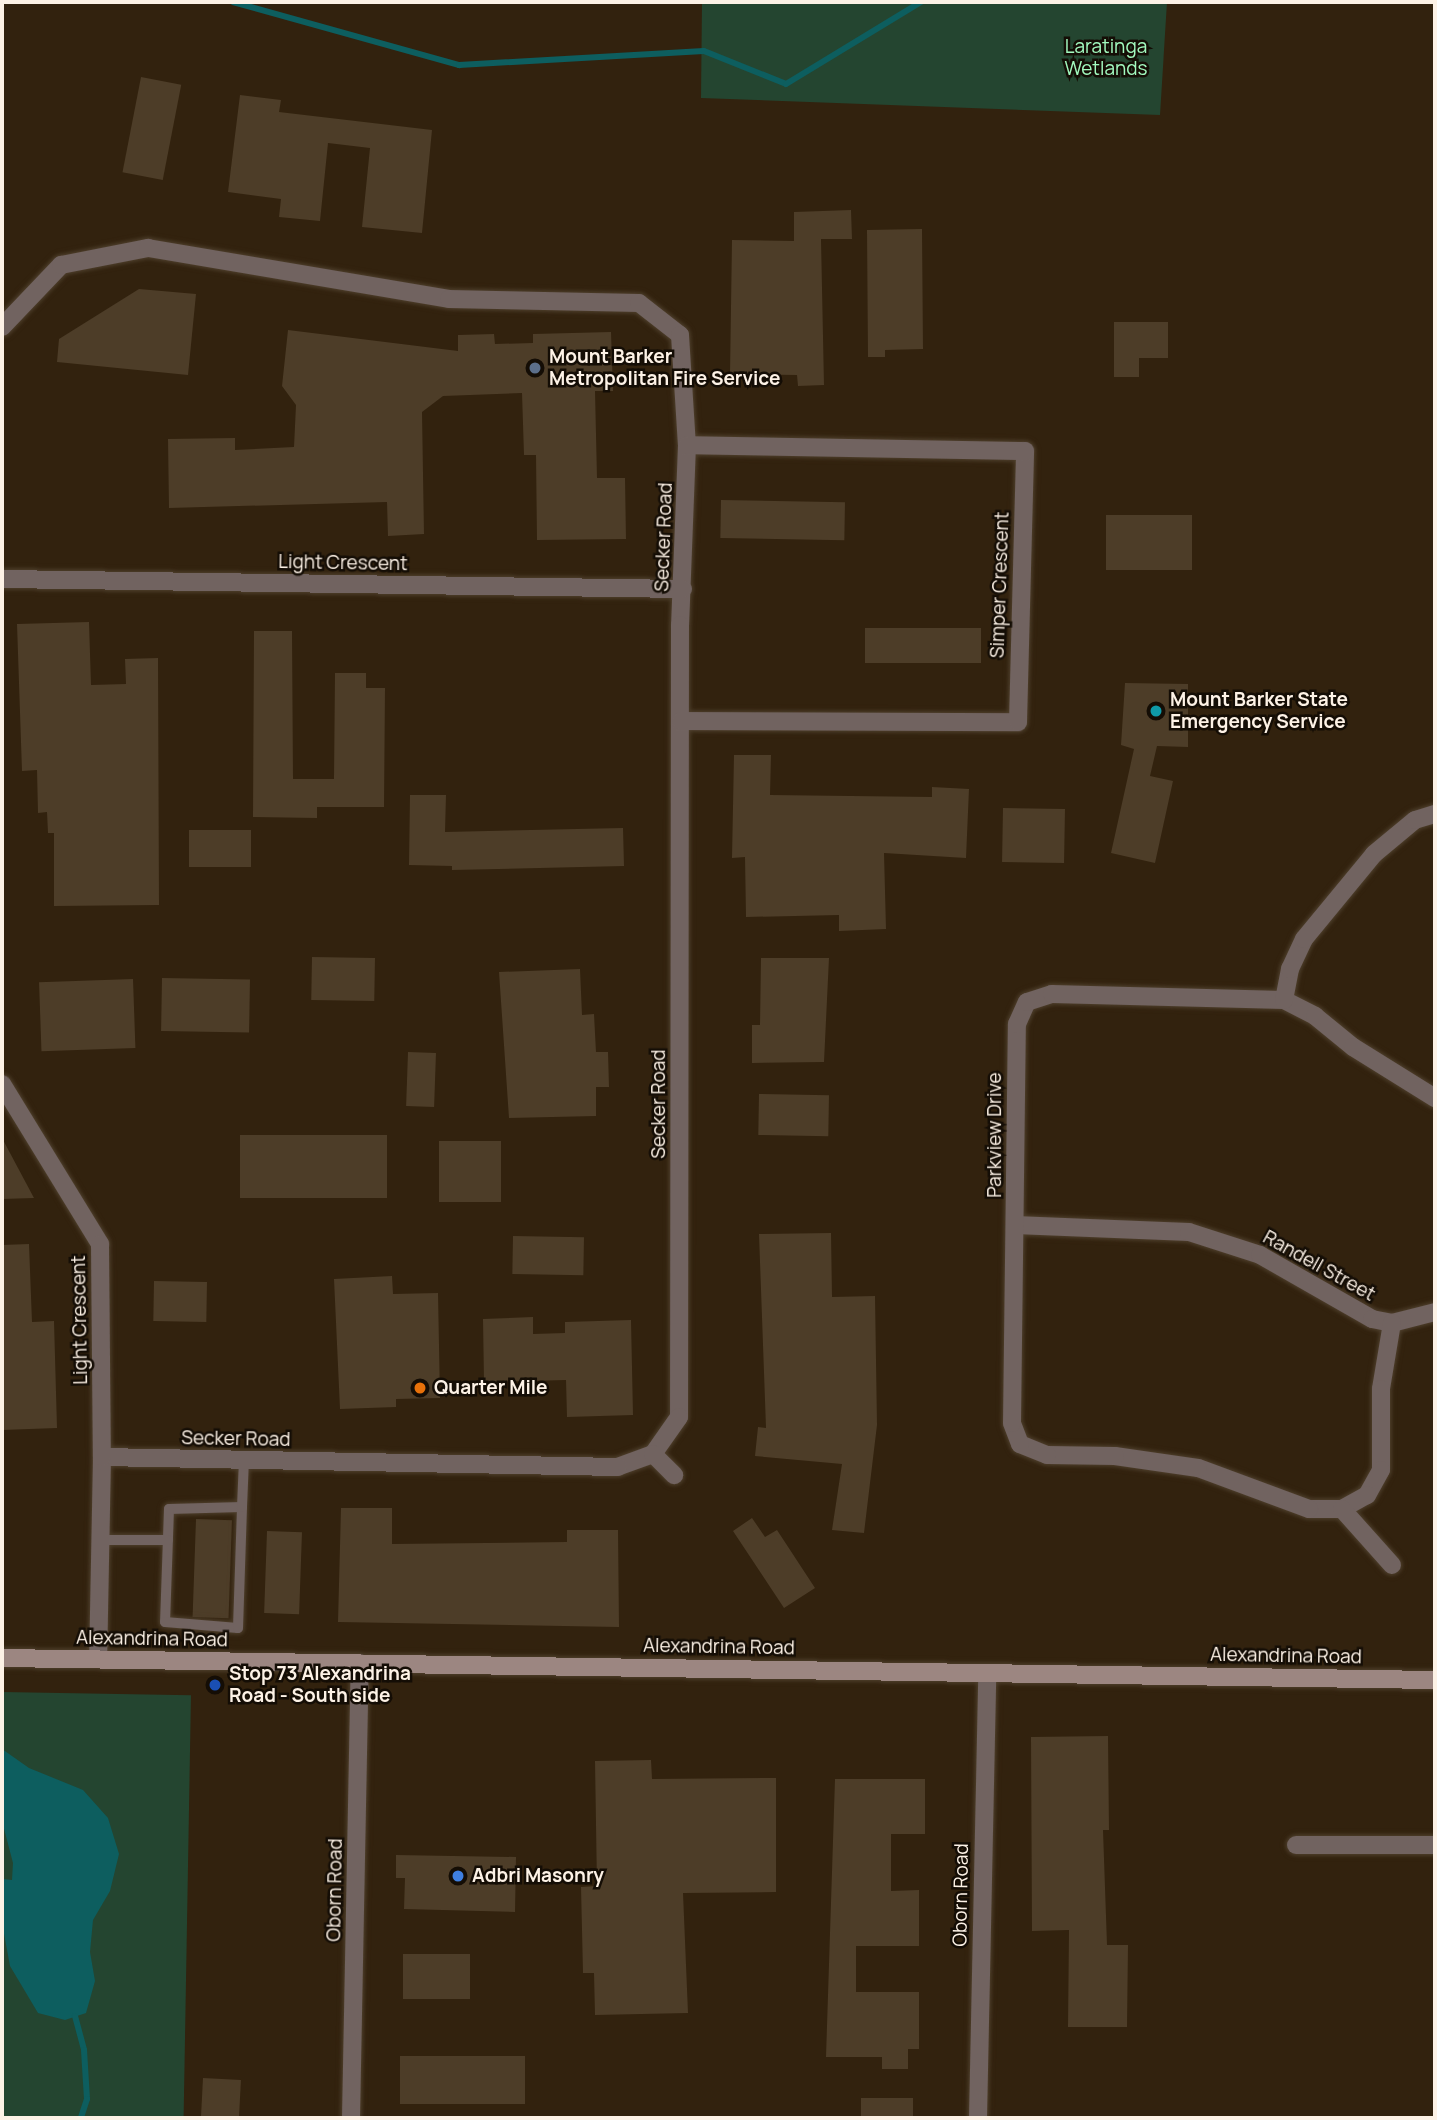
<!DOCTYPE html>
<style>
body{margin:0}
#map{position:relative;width:1437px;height:2120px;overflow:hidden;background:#32220e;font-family:Manrope,sans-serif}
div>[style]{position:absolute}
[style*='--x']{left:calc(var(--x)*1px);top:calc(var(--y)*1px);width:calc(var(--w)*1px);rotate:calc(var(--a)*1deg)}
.green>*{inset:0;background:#244530;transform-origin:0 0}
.water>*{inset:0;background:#0d5e5f}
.stream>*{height:6px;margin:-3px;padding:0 3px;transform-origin:3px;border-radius:3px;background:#0d5e5f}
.building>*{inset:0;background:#4d3d28;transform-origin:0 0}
.roads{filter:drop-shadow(0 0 2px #4e3f2c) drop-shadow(0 0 2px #4e3f2c)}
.service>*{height:10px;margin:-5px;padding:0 5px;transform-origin:5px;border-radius:5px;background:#716360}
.minor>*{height:18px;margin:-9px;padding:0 9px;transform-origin:9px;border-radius:9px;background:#716360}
.secondary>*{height:18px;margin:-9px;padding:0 9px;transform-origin:9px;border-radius:9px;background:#9c8681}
.dots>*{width:19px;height:19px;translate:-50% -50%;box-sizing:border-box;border:4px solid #140d05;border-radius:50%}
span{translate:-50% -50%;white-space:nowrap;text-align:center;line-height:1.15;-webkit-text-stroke:5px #140d05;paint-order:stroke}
.park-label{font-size:19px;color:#a2fabf}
.poi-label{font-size:19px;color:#fdf2e6;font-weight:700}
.left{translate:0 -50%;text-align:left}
.street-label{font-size:19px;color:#fdf2e6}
.frame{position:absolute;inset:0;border:4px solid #fdf2e6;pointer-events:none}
</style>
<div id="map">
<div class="green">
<div style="clip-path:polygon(702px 2px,1167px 2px,1160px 115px,701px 98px)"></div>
<div style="left:2px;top:1692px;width:189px;height:426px;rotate:1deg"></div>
</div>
<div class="water">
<div style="clip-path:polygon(2px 1749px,29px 1768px,83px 1790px,108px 1818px,119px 1854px,110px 1891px,93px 1920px,90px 1952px,95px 1981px,86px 2013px,65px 2020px,38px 2013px,10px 1966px,2px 1923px,3px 1879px,12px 1880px,13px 1863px,2px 1821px)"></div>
</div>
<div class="stream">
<div style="--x:233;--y:2;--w:235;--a:15.6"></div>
<div style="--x:459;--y:65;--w:245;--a:-3.3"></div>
<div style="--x:704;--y:51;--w:88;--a:21.9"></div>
<div style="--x:786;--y:84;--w:158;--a:-31.3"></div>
<div style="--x:75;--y:2016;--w:35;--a:75"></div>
<div style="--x:84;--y:2050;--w:49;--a:86.5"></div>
<div style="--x:87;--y:2099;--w:20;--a:108"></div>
</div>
<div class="building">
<div style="left:141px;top:77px;width:41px;height:97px;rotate:11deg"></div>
<div style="clip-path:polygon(240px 95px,281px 100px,279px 112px,432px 130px,422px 233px,362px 227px,370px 148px,328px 143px,320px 221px,279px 217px,281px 199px,228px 192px)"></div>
<div style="clip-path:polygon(851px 210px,852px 239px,821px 239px,824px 385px,798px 386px,797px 375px,730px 374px,732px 240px,794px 241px,794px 212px)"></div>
<div style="clip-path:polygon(922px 229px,923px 349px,885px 350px,885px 357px,868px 357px,867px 230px)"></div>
<div style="clip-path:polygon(139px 289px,196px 294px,188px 375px,57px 362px,59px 339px)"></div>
<div style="clip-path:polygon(1114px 322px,1168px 322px,1168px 358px,1139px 358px,1139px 377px,1114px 377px)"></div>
<div style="clip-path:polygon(288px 330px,458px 351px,458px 335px,494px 334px,495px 344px,533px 343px,533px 334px,611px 332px,613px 391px,595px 391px,597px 478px,625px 478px,626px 539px,537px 540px,536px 455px,524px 455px,522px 393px,443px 396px,422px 412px,424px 534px,388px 536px,387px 502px,169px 508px,168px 439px,235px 438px,235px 450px,294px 447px,296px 405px,282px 386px)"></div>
<div style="left:721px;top:500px;width:124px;height:38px;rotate:1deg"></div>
<div style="left:1106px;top:515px;width:86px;height:55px"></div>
<div style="clip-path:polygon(89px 622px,91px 685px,126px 684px,125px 659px,158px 658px,159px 905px,54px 906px,54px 833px,48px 833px,47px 812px,38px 813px,37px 770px,22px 771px,17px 624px)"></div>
<div style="left:981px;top:628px;width:35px;height:116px;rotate:90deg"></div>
<div style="clip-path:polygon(254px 631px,292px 631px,293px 779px,334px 779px,335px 673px,366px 673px,366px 688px,385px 688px,384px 807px,317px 807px,317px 818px,253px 817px)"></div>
<div style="clip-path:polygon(1125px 683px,1188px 684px,1188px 747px,1157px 746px,1150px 776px,1173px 781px,1155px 863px,1111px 853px,1134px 749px,1121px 745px)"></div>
<div style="clip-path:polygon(734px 755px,771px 755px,770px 795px,932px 797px,932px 787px,969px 789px,966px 858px,884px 853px,886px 929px,839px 931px,839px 915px,746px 917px,745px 857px,732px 858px)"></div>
<div style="clip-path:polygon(410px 795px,446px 795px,445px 832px,623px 828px,624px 866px,452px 870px,452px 866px,409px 865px)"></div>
<div style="left:1003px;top:808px;width:62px;height:54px;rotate:1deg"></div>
<div style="left:251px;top:830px;width:37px;height:62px;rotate:90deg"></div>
<div style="left:312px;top:957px;width:63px;height:43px;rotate:1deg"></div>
<div style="clip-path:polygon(761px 958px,829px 958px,824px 1062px,752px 1063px,752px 1025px,760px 1025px)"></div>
<div style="clip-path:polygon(580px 969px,582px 1015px,594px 1014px,596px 1052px,608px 1052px,609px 1087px,596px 1087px,596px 1116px,509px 1118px,499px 972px)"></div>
<div style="left:162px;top:978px;width:88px;height:53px;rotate:1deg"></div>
<div style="left:133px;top:979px;width:69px;height:94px;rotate:88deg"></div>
<div style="left:408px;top:1052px;width:28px;height:54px;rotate:2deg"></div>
<div style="left:759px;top:1094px;width:70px;height:41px;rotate:1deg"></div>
<div style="left:240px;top:1135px;width:147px;height:63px"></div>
<div style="clip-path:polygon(2px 1138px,34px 1198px,2px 1199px)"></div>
<div style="left:439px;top:1141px;width:62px;height:61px"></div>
<div style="clip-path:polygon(831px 1233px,832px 1297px,875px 1296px,877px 1425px,864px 1533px,832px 1530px,842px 1464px,755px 1456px,758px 1427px,766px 1428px,759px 1234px)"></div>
<div style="left:513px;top:1236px;width:71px;height:38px;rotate:1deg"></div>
<div style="clip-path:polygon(29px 1244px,32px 1322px,54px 1321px,57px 1428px,2px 1430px,2px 1245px)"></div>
<div style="clip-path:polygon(392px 1276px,393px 1294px,438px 1293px,440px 1398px,396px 1399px,396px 1407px,340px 1409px,334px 1279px)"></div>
<div style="left:154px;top:1281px;width:53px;height:40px;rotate:1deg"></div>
<div style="clip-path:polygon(533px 1317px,533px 1334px,565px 1333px,565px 1322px,631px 1320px,633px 1415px,567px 1417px,566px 1380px,484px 1382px,483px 1319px)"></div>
<div style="clip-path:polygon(341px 1508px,392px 1508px,392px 1544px,567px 1542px,567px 1530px,618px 1530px,619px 1627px,338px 1622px)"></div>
<div style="clip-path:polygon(752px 1518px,765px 1537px,777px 1530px,815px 1588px,784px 1608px,733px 1531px)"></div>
<div style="left:196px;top:1519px;width:36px;height:98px;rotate:2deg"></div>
<div style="left:267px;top:1531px;width:35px;height:82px;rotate:2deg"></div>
<div style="clip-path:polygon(1108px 1736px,1109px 1830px,1103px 1830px,1107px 1945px,1128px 1945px,1127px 2027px,1068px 2027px,1069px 1930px,1032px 1931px,1031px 1737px)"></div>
<div style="clip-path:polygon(651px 1760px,652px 1779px,776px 1778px,776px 1892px,683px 1893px,688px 2013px,595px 2015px,594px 1973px,583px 1973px,581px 1887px,597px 1886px,595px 1761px)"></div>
<div style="clip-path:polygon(835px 1779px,925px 1779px,925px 1834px,891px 1834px,891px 1891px,919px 1890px,919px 1946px,856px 1946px,856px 1992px,919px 1992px,919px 2049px,908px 2049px,908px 2069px,882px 2069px,882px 2057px,826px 2057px)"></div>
<div style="clip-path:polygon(396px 1855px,516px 1857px,515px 1912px,404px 1909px,405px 1878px,396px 1878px)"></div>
<div style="left:470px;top:1954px;width:45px;height:67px;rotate:90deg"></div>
<div style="left:400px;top:2056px;width:125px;height:48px"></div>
<div style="left:203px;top:2078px;width:38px;height:40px;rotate:3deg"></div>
<div style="left:913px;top:2098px;width:20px;height:52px;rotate:90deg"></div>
</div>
<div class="roads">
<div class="service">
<div style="--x:242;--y:1507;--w:73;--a:178.4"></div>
<div style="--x:169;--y:1509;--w:113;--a:92"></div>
<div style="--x:165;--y:1622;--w:73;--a:4.7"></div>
<div style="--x:238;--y:1628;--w:121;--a:-88.1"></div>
<div style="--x:242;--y:1507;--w:47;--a:-87.6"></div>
<div style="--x:100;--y:1540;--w:68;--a:0"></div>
</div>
<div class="minor">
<div style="--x:2;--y:327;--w:86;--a:-46.4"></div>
<div style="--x:61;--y:265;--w:89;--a:-11.1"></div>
<div style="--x:148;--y:248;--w:305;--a:9.6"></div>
<div style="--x:449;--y:299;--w:190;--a:1.2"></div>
<div style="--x:639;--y:303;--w:52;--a:38"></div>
<div style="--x:680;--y:335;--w:110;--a:86.4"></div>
<div style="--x:687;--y:445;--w:180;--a:92.2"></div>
<div style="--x:680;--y:625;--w:792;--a:90.07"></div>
<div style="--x:679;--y:1417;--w:45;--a:125.1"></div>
<div style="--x:653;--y:1454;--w:37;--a:160"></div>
<div style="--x:618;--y:1467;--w:516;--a:-178.89"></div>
<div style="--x:102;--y:1457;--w:202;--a:91.1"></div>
<div style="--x:2;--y:579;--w:681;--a:0.84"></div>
<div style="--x:681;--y:721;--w:337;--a:0.2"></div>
<div style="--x:1018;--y:722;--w:271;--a:-88.5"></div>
<div style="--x:1025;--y:451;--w:338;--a:-179"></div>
<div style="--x:1284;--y:1000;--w:35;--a:27"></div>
<div style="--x:1315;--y:1016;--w:49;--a:39.2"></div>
<div style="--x:1353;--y:1047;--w:97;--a:31.9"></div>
<div style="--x:2;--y:1084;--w:188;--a:58.5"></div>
<div style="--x:100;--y:1244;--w:213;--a:89.5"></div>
<div style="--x:1015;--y:1225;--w:174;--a:2.3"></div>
<div style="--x:1189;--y:1232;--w:75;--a:17.9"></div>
<div style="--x:1260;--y:1255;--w:129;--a:29.7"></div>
<div style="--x:1372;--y:1319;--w:20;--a:11"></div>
<div style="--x:1392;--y:1323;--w:44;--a:-14.3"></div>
<div style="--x:1392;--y:1323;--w:67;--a:99.5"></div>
<div style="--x:1381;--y:1389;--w:81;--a:90"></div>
<div style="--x:1381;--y:1470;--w:29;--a:119"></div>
<div style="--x:1367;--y:1495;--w:29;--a:151"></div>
<div style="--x:1342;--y:1509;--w:33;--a:180"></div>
<div style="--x:1309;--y:1509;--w:118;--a:-159.7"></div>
<div style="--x:1198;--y:1468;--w:84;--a:-171.8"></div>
<div style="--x:1115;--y:1456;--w:68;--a:-179.2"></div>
<div style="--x:1047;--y:1455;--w:29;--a:-158"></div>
<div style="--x:1020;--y:1444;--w:22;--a:-111"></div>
<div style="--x:1012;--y:1423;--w:399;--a:-89.3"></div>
<div style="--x:1017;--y:1024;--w:24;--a:-66"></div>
<div style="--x:1027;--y:1002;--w:26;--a:-18"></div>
<div style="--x:1052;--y:994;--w:232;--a:1.5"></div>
<div style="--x:1284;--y:1000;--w:32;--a:-79"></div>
<div style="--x:1290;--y:969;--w:33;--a:-65"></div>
<div style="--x:1304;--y:939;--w:110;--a:-50.5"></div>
<div style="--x:1374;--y:854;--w:53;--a:-39.7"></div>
<div style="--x:1415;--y:820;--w:21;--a:-17"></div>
<div style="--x:653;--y:1454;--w:30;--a:45"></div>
<div style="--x:1342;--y:1509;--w:75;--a:48.2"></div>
<div style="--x:1296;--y:1845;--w:139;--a:0"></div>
<div style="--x:351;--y:2118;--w:455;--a:-88.9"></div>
<div style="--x:978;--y:2118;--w:445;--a:-88.8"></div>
</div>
<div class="secondary">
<div style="--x:2;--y:1658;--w:1433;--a:0.88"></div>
</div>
</div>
<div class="dots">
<div style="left:535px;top:368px;background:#5c6f8a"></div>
<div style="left:1156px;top:711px;background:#0f9aa8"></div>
<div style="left:420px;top:1388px;background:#e8710a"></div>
<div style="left:215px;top:1685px;background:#1a4fb4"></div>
<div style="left:458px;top:1876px;background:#3f7fe0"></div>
</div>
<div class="park-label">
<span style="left:1106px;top:58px">Laratinga<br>Wetlands</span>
</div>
<div class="poi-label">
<span class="left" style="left:549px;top:368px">Mount Barker<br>Metropolitan Fire Service</span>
<span class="left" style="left:1170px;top:711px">Mount Barker State<br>Emergency Service</span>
<span class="left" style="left:434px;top:1388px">Quarter Mile</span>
<span class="left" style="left:229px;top:1685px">Stop 73 Alexandrina<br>Road - South side</span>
<span class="left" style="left:472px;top:1876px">Adbri Masonry</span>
</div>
<div class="street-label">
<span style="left:664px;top:537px;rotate:-88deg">Secker Road</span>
<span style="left:343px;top:563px;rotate:1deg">Light Crescent</span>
<span style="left:1000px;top:585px;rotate:-88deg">Simper Crescent</span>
<span style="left:659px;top:1104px;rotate:-90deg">Secker Road</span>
<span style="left:995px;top:1135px;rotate:-90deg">Parkview Drive</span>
<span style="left:1319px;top:1266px;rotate:29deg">Randell Street</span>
<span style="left:80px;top:1320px;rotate:-91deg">Light Crescent</span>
<span style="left:236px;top:1439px;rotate:1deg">Secker Road</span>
<span style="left:152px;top:1639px;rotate:1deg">Alexandrina Road</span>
<span style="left:719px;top:1647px;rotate:1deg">Alexandrina Road</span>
<span style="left:1286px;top:1656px;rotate:1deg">Alexandrina Road</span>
<span style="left:335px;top:1890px;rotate:-89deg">Oborn Road</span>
<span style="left:961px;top:1895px;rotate:-89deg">Oborn Road</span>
</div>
<div class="frame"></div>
</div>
